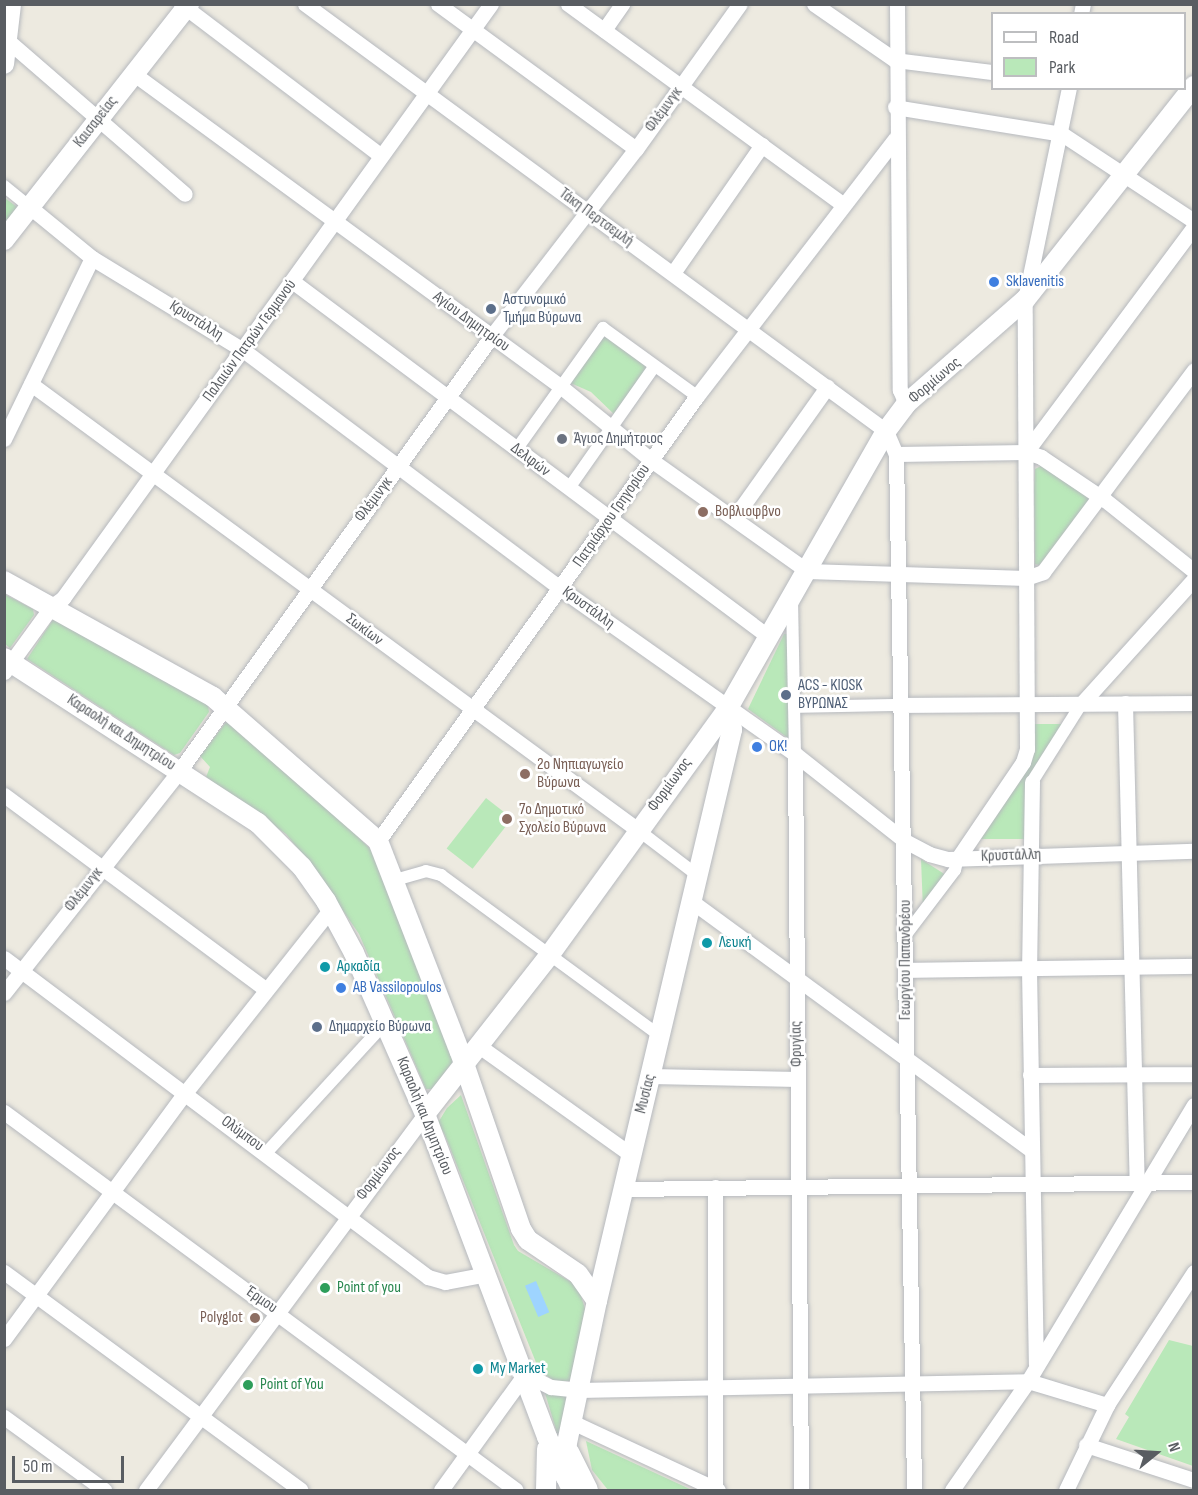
<!DOCTYPE html>
<meta charset="utf-8">
<style>
body{margin:0}
#map{position:relative;width:1198px;height:1495px;overflow:hidden;background:#edeae0;font-family:"Sofia Sans Condensed",sans-serif}
div>[style]{position:absolute}
[style*='--x']{left:calc(var(--x)*1px);top:calc(var(--y)*1px);width:calc(var(--w)*1px);rotate:calc(var(--a)*1deg)}
.green>*{inset:0;background:#b9e8b9;transform-origin:0 0}
.water>*{inset:0;background:#9ed4ff;transform-origin:0 0}
.roads{filter:drop-shadow(0 0 2px #b6b9be) drop-shadow(0 0 2px #b6b9be)}
.pedestrian>*{height:12px;margin:-6px;padding:0 6px;transform-origin:6px;border-radius:6px;background:#fff}
.minor>*{height:15px;margin:-7.5px;padding:0 7.5px;transform-origin:7.5px;border-radius:7.5px;background:#fff}
.tertiary>*{height:20px;margin:-10px;padding:0 10px;transform-origin:10px;border-radius:10px;background:#fff}
.dots>*{width:16px;height:16px;translate:-50% -50%;box-sizing:border-box;border:3px solid #fff;border-radius:50%}
span{translate:-50% -50%;white-space:nowrap;text-align:center;line-height:1.15;-webkit-text-stroke:5px #fff;paint-order:stroke}
.street-label{font-size:16px;color:#595d62}
.shop-label{font-size:16px;color:#366cbe}
.left{translate:0 -50%;text-align:left}
.service-label{font-size:16px;color:#4e5e75}
.worship-label{font-size:16px;color:#5b616d}
.education-label{font-size:16px;color:#785e54}
.right{translate:-100% -50%;text-align:right}
.culture-label{font-size:16px;color:#0d838f}
.leisure-label{font-size:16px;color:#27864d}
.frame{position:absolute;inset:0;border:6px solid #595d62;pointer-events:none}
.legend{position:absolute;left:991px;top:12px;width:195px;height:78px;box-sizing:border-box;background:#fff;border:2px solid #bdbec0;margin:0;padding:8px 10px;list-style:none;font-size:18px;color:#595d62}
.legend li{display:flex;align-items:center;gap:12px;height:30px}
.legend b{width:30px;border:2px solid #bdbec0}
.north{position:absolute;left:1126px;top:1423px;width:60px;height:60px;-webkit-text-stroke:4px #fff;paint-order:stroke;rotate:72deg;font-size:16px;font-weight:700;line-height:24px;text-align:center;color:#595d62}
.north::after{content:'';display:block;margin:auto;width:21px;height:27px;background:#595d62;clip-path:polygon(50% 0,100% 100%,50% 72%,0 100%)}
.scale{position:absolute;left:12px;top:1456px;width:112px;height:27px;box-sizing:border-box;border:3px solid #595d62;border-top:0;padding-left:8px;font-size:18px;line-height:21px;white-space:nowrap;color:#595d62;-webkit-text-stroke:4px #fff;paint-order:stroke}
</style>
<div id="map">
<div class="green">
<div style="clip-path:polygon(5px 198px,21px 210px,5px 229px)"></div>
<div style="clip-path:polygon(603px 333px,651px 368px,617px 417px,591px 392px,566px 381px)"></div>
<div style="clip-path:polygon(1041px 466px,1090px 498px,1043px 566px,1035px 564px,1034px 490px,1035px 469px)"></div>
<div style="clip-path:polygon(4px 594px,33px 609px,34px 615px,10px 648px,5px 644px)"></div>
<div style="clip-path:polygon(54px 618px,208px 705px,209px 712px,180px 753px,174px 755px,27px 659px)"></div>
<div style="clip-path:polygon(784px 634px,790px 634px,792px 741px,748px 709px)"></div>
<div style="clip-path:polygon(227px 721px,313px 791px,379px 858px,454px 1060px,433px 1089px,426px 1089px,359px 934px,313px 867px,286px 834px,206px 777px,210px 767px,200px 756px)"></div>
<div style="clip-path:polygon(1031px 724px,1064px 724px,1032px 776px,1028px 839px,972px 839px,1025px 764px)"></div>
<div style="left:486px;top:798px;width:33px;height:64px;rotate:38deg"></div>
<div style="clip-path:polygon(921px 859px,949px 877px,923px 910px)"></div>
<div style="clip-path:polygon(461px 1095px,514px 1245px,518px 1251px,578px 1286px,586px 1312px,570px 1381px,554px 1381px,539px 1370px,444px 1133px,436px 1126px,447px 1108px)"></div>
<div style="clip-path:polygon(1169px 1340px,1193px 1346px,1193px 1466px,1116px 1439px,1129px 1417px,1125px 1414px)"></div>
<div style="clip-path:polygon(545px 1393px,569px 1395px,562px 1433px,557px 1433px)"></div>
<div style="clip-path:polygon(586px 1441px,692px 1490px,608px 1490px,592px 1470px)"></div>
</div>
<div class="water">
<div style="left:536px;top:1281px;width:34px;height:12px;rotate:67deg"></div>
</div>
<div class="roads">
<div class="pedestrian">
<div style="--x:4;--y:186;--w:35;--a:39"></div>
<div style="--x:516;--y:450;--w:150;--a:-54.5"></div>
<div style="--x:603;--y:328;--w:116;--a:35.9"></div>
<div style="--x:569;--y:488;--w:148;--a:-54.9"></div>
<div style="--x:792;--y:599;--w:155;--a:88.9"></div>
<div style="--x:794;--y:707;--w:107;--a:-1.1"></div>
<div style="--x:1032;--y:782;--w:93;--a:-57.7"></div>
<div style="--x:638;--y:830;--w:74;--a:37.3"></div>
<div style="--x:395;--y:880;--w:32;--a:-16"></div>
<div style="--x:426;--y:871;--w:16;--a:15"></div>
<div style="--x:441;--y:875;--w:272;--a:36.3"></div>
<div style="--x:905;--y:936;--w:83;--a:-52.9"></div>
<div style="--x:955;--y:870;--w:12;--a:-76"></div>
<div style="--x:267;--y:1152;--w:175;--a:-47.5"></div>
</div>
<div class="minor">
<div style="--x:181;--y:4;--w:251;--a:37.2"></div>
<div style="--x:305;--y:4;--w:721;--a:36.31"></div>
<div style="--x:886;--y:431;--w:25;--a:67"></div>
<div style="--x:896;--y:454;--w:1036;--a:89"></div>
<div style="--x:438;--y:4;--w:245;--a:36.2"></div>
<div style="--x:568;--y:4;--w:341;--a:36.1"></div>
<div style="--x:814;--y:4;--w:98;--a:34.7"></div>
<div style="--x:895;--y:60;--w:98;--a:7.1"></div>
<div style="--x:897;--y:4;--w:386;--a:89.6"></div>
<div style="--x:900;--y:390;--w:15;--a:67"></div>
<div style="--x:1081;--y:14;--w:10;--a:-79"></div>
<div style="--x:604;--y:30;--w:32;--a:-55"></div>
<div style="--x:7;--y:40;--w:235;--a:40.9"></div>
<div style="--x:134;--y:74;--w:528;--a:36.22"></div>
<div style="--x:560;--y:386;--w:117;--a:39.1"></div>
<div style="--x:651;--y:460;--w:191;--a:35.4"></div>
<div style="--x:807;--y:571;--w:219;--a:1.8"></div>
<div style="--x:1026;--y:578;--w:18;--a:-19"></div>
<div style="--x:1043;--y:572;--w:252;--a:-53.2"></div>
<div style="--x:895;--y:107;--w:169;--a:9.2"></div>
<div style="--x:1062;--y:134;--w:158;--a:33.4"></div>
<div style="--x:31;--y:208;--w:79;--a:39.3"></div>
<div style="--x:92;--y:258;--w:177;--a:31.4"></div>
<div style="--x:243;--y:350;--w:398;--a:36.9"></div>
<div style="--x:561;--y:589;--w:286;--a:35.2"></div>
<div style="--x:795;--y:754;--w:140;--a:38.3"></div>
<div style="--x:905;--y:841;--w:27;--a:28"></div>
<div style="--x:929;--y:854;--w:20;--a:15"></div>
<div style="--x:948;--y:859;--w:246;--a:-1.9"></div>
<div style="--x:673;--y:273;--w:156;--a:-55.2"></div>
<div style="--x:292;--y:281;--w:595;--a:36.74"></div>
<div style="--x:31;--y:384;--w:753;--a:36.31"></div>
<div style="--x:4;--y:439;--w:201;--a:-64.1"></div>
<div style="--x:1026;--y:452;--w:281;--a:-53.3"></div>
<div style="--x:896;--y:454;--w:130;--a:-0.9"></div>
<div style="--x:1026;--y:452;--w:16;--a:18"></div>
<div style="--x:1041;--y:457;--w:77;--a:33.9"></div>
<div style="--x:1105;--y:500;--w:114;--a:38.6"></div>
<div style="--x:734;--y:518;--w:161;--a:-54.6"></div>
<div style="--x:4;--y:672;--w:82;--a:-54"></div>
<div style="--x:52;--y:606;--w:14;--a:-36"></div>
<div style="--x:63;--y:598;--w:732;--a:-54.23"></div>
<div style="--x:1082;--y:703;--w:167;--a:-47.9"></div>
<div style="--x:1125;--y:703;--w:478;--a:88.6"></div>
<div style="--x:901;--y:705;--w:293;--a:-0.4"></div>
<div style="--x:795;--y:754;--w:736;--a:89.53"></div>
<div style="--x:1032;--y:782;--w:187;--a:90.9"></div>
<div style="--x:1029;--y:969;--w:395;--a:89"></div>
<div style="--x:4;--y:795;--w:325;--a:36.6"></div>
<div style="--x:378;--y:841;--w:548;--a:-54.37"></div>
<div style="--x:697;--y:396;--w:324;--a:-52.4"></div>
<div style="--x:958;--y:858;--w:116;--a:-55.9"></div>
<div style="--x:1023;--y:762;--w:14;--a:-73"></div>
<div style="--x:1027;--y:749;--w:449;--a:-90.3"></div>
<div style="--x:1025;--y:300;--w:217;--a:-78.3"></div>
<div style="--x:691;--y:901;--w:421;--a:36.2"></div>
<div style="--x:4;--y:958;--w:531;--a:36.96"></div>
<div style="--x:428;--y:1277;--w:18;--a:16"></div>
<div style="--x:445;--y:1282;--w:43;--a:-10.8"></div>
<div style="--x:906;--y:970;--w:288;--a:-0.8"></div>
<div style="--x:4;--y:993;--w:284;--a:-51.7"></div>
<div style="--x:180;--y:770;--w:533;--a:-54.31"></div>
<div style="--x:491;--y:337;--w:237;--a:-52.4"></div>
<div style="--x:636;--y:149;--w:178;--a:-54.4"></div>
<div style="--x:479;--y:1046;--w:187;--a:35.6"></div>
<div style="--x:1030;--y:1075;--w:164;--a:-0.3"></div>
<div style="--x:650;--y:1076;--w:148;--a:1.2"></div>
<div style="--x:4;--y:1112;--w:636;--a:36.44"></div>
<div style="--x:715;--y:1187;--w:303;--a:90"></div>
<div style="--x:624;--y:1189;--w:570;--a:-0.7"></div>
<div style="--x:4;--y:1272;--w:368;--a:36.3"></div>
<div style="--x:4;--y:1339;--w:305;--a:-53.7"></div>
<div style="--x:185;--y:1093;--w:235;--a:-51.6"></div>
<div style="--x:4;--y:1417;--w:124;--a:36.1"></div>
<div style="--x:572;--y:1422;--w:161;--a:25"></div>
<div style="--x:1086;--y:1445;--w:114;--a:18"></div>
<div style="--x:146;--y:1490;--w:468;--a:-53.4"></div>
<div style="--x:441;--y:1490;--w:143;--a:-54.1"></div>
<div style="--x:525;--y:1374;--w:29;--a:27"></div>
<div style="--x:551;--y:1387;--w:27;--a:6"></div>
<div style="--x:578;--y:1390;--w:450;--a:-1.1"></div>
<div style="--x:1028;--y:1381;--w:83;--a:16.9"></div>
<div style="--x:952;--y:1490;--w:133;--a:-55.1"></div>
<div style="--x:1028;--y:1381;--w:322;--a:-59"></div>
<div style="--x:1066;--y:1490;--w:94;--a:-64.2"></div>
<div style="--x:1107;--y:1405;--w:159;--a:-56.8"></div>
</div>
<div class="tertiary">
<div style="--x:4;--y:64;--w:60;--a:-83.3"></div>
<div style="--x:4;--y:240;--w:300;--a:-51.9"></div>
<div style="--x:4;--y:581;--w:239;--a:29"></div>
<div style="--x:213;--y:697;--w:219;--a:41.1"></div>
<div style="--x:378;--y:841;--w:226;--a:68.8"></div>
<div style="--x:460;--y:1052;--w:187;--a:71"></div>
<div style="--x:521;--y:1229;--w:13;--a:58"></div>
<div style="--x:528;--y:1240;--w:60;--a:34.2"></div>
<div style="--x:578;--y:1274;--w:33;--a:55"></div>
<div style="--x:4;--y:658;--w:303;--a:33"></div>
<div style="--x:258;--y:823;--w:62;--a:45"></div>
<div style="--x:302;--y:867;--w:42;--a:54.8"></div>
<div style="--x:326;--y:901;--w:59;--a:61.7"></div>
<div style="--x:354;--y:953;--w:176;--a:66.2"></div>
<div style="--x:425;--y:1114;--w:345;--a:69.3"></div>
<div style="--x:547;--y:1437;--w:59;--a:64.7"></div>
<div style="--x:425;--y:1114;--w:199;--a:-51.9"></div>
<div style="--x:548;--y:957;--w:307;--a:-54.1"></div>
<div style="--x:728;--y:708;--w:319;--a:-60.3"></div>
<div style="--x:886;--y:431;--w:34;--a:-53"></div>
<div style="--x:906;--y:404;--w:158;--a:-41.2"></div>
<div style="--x:1025;--y:300;--w:273;--a:-51.7"></div>
<div style="--x:569;--y:1452;--w:42;--a:63.4"></div>
<div style="--x:565;--y:1476;--w:33;--a:-87"></div>
<div style="--x:567;--y:1443;--w:145;--a:-78.1"></div>
<div style="--x:597;--y:1301;--w:587;--a:-76.7"></div>
<div style="--x:732;--y:730;--w:22;--a:-100"></div>
<div style="--x:546;--y:1490;--w:41;--a:-88.6"></div>
</div>
</div>
<div class="dots">
<div style="left:994px;top:282px;background:#3f7fe0"></div>
<div style="left:491px;top:309px;background:#5c6f8a"></div>
<div style="left:562px;top:439px;background:#6b7280"></div>
<div style="left:703px;top:512px;background:#8d6e63"></div>
<div style="left:786px;top:695px;background:#5c6f8a"></div>
<div style="left:757px;top:747px;background:#3f7fe0"></div>
<div style="left:525px;top:774px;background:#8d6e63"></div>
<div style="left:507px;top:819px;background:#8d6e63"></div>
<div style="left:707px;top:943px;background:#0f9aa8"></div>
<div style="left:325px;top:967px;background:#0f9aa8"></div>
<div style="left:341px;top:988px;background:#3f7fe0"></div>
<div style="left:317px;top:1027px;background:#5c6f8a"></div>
<div style="left:325px;top:1288px;background:#2e9e5b"></div>
<div style="left:255px;top:1318px;background:#8d6e63"></div>
<div style="left:478px;top:1369px;background:#0f9aa8"></div>
<div style="left:248px;top:1385px;background:#2e9e5b"></div>
</div>
<div class="street-label">
<span style="left:664px;top:110px;rotate:-54deg">Φλέμινγκ</span>
<span style="left:96px;top:122px;rotate:-52deg">Καισαρείας</span>
<span style="left:596px;top:218px;rotate:36deg">Τάκη Περτσεμλή</span>
<span style="left:196px;top:321px;rotate:32deg">Κρυστάλλη</span>
<span style="left:471px;top:322px;rotate:36deg">Αγίου Δημητρίου</span>
<span style="left:250px;top:341px;rotate:-54deg">Παλαιών Πατρών Γερμανού</span>
<span style="left:935px;top:381px;rotate:-40deg">Φορμίωνος</span>
<span style="left:530px;top:460px;rotate:37deg">Δελφών</span>
<span style="left:374px;top:500px;rotate:-53deg">Φλέμινγκ</span>
<span style="left:612px;top:516px;rotate:-55deg">Πατριάρχου Γρηγορίου</span>
<span style="left:588px;top:608px;rotate:36deg">Κρυστάλλη</span>
<span style="left:364px;top:630px;rotate:37deg">Σωκίων</span>
<span style="left:121px;top:733px;rotate:33deg">Καραολή και Δημητρίου</span>
<span style="left:670px;top:785px;rotate:-54deg">Φορμίωνος</span>
<span style="left:1011px;top:856px;rotate:-2deg">Κρυστάλλη</span>
<span style="left:84px;top:890px;rotate:-52deg">Φλέμινγκ</span>
<span style="left:906px;top:960px;rotate:-90deg">Γεωργίου Παπανδρέου</span>
<span style="left:797px;top:1044px;rotate:-91deg">Φρυγίας</span>
<span style="left:646px;top:1094px;rotate:-76deg">Μυσίας</span>
<span style="left:424px;top:1116px;rotate:68deg">Καραολή και Δημητρίου</span>
<span style="left:242px;top:1134px;rotate:36deg">Ολύμπου</span>
<span style="left:379px;top:1174px;rotate:-53deg">Φορμίωνος</span>
<span style="left:261px;top:1300px;rotate:35deg">Έρμου</span>
</div>
<div class="shop-label">
<span class="left" style="left:1006px;top:282px">Sklavenitis</span>
<span class="left" style="left:769px;top:747px">OK!</span>
<span class="left" style="left:353px;top:988px">AB Vassilopoulos</span>
</div>
<div class="service-label">
<span class="left" style="left:503px;top:309px">Αστυνομικό<br>Τμήμα Βύρωνα</span>
<span class="left" style="left:798px;top:695px">ACS - KIOSK<br>ΒΥΡΩΝΑΣ</span>
<span class="left" style="left:329px;top:1027px">Δημαρχείο Βύρωνα</span>
</div>
<div class="worship-label">
<span class="left" style="left:574px;top:439px">Άγιος Δημήτριος</span>
</div>
<div class="education-label">
<span class="left" style="left:715px;top:512px">Βοβλιοφβνο</span>
<span class="left" style="left:537px;top:774px">2ο Νηπιαγωγείο<br>Βύρωνα</span>
<span class="left" style="left:519px;top:819px">7ο Δημοτικό<br>Σχολείο Βύρωνα</span>
<span class="right" style="left:243px;top:1318px">Polyglot</span>
</div>
<div class="culture-label">
<span class="left" style="left:719px;top:943px">Λευκή</span>
<span class="left" style="left:337px;top:967px">Αρκαδία</span>
<span class="left" style="left:490px;top:1369px">My Market</span>
</div>
<div class="leisure-label">
<span class="left" style="left:337px;top:1288px">Point of you</span>
<span class="left" style="left:260px;top:1385px">Point of You</span>
</div>
<div class="frame"></div>
<ul class="legend">
<li><b style="height:8px;background:#fff"></b>Road</li>
<li><b style="height:16px;background:#b9e8b9"></b>Park</li>
</ul>
<div class="north">N</div>
<div class="scale">50 m</div>
</div>
